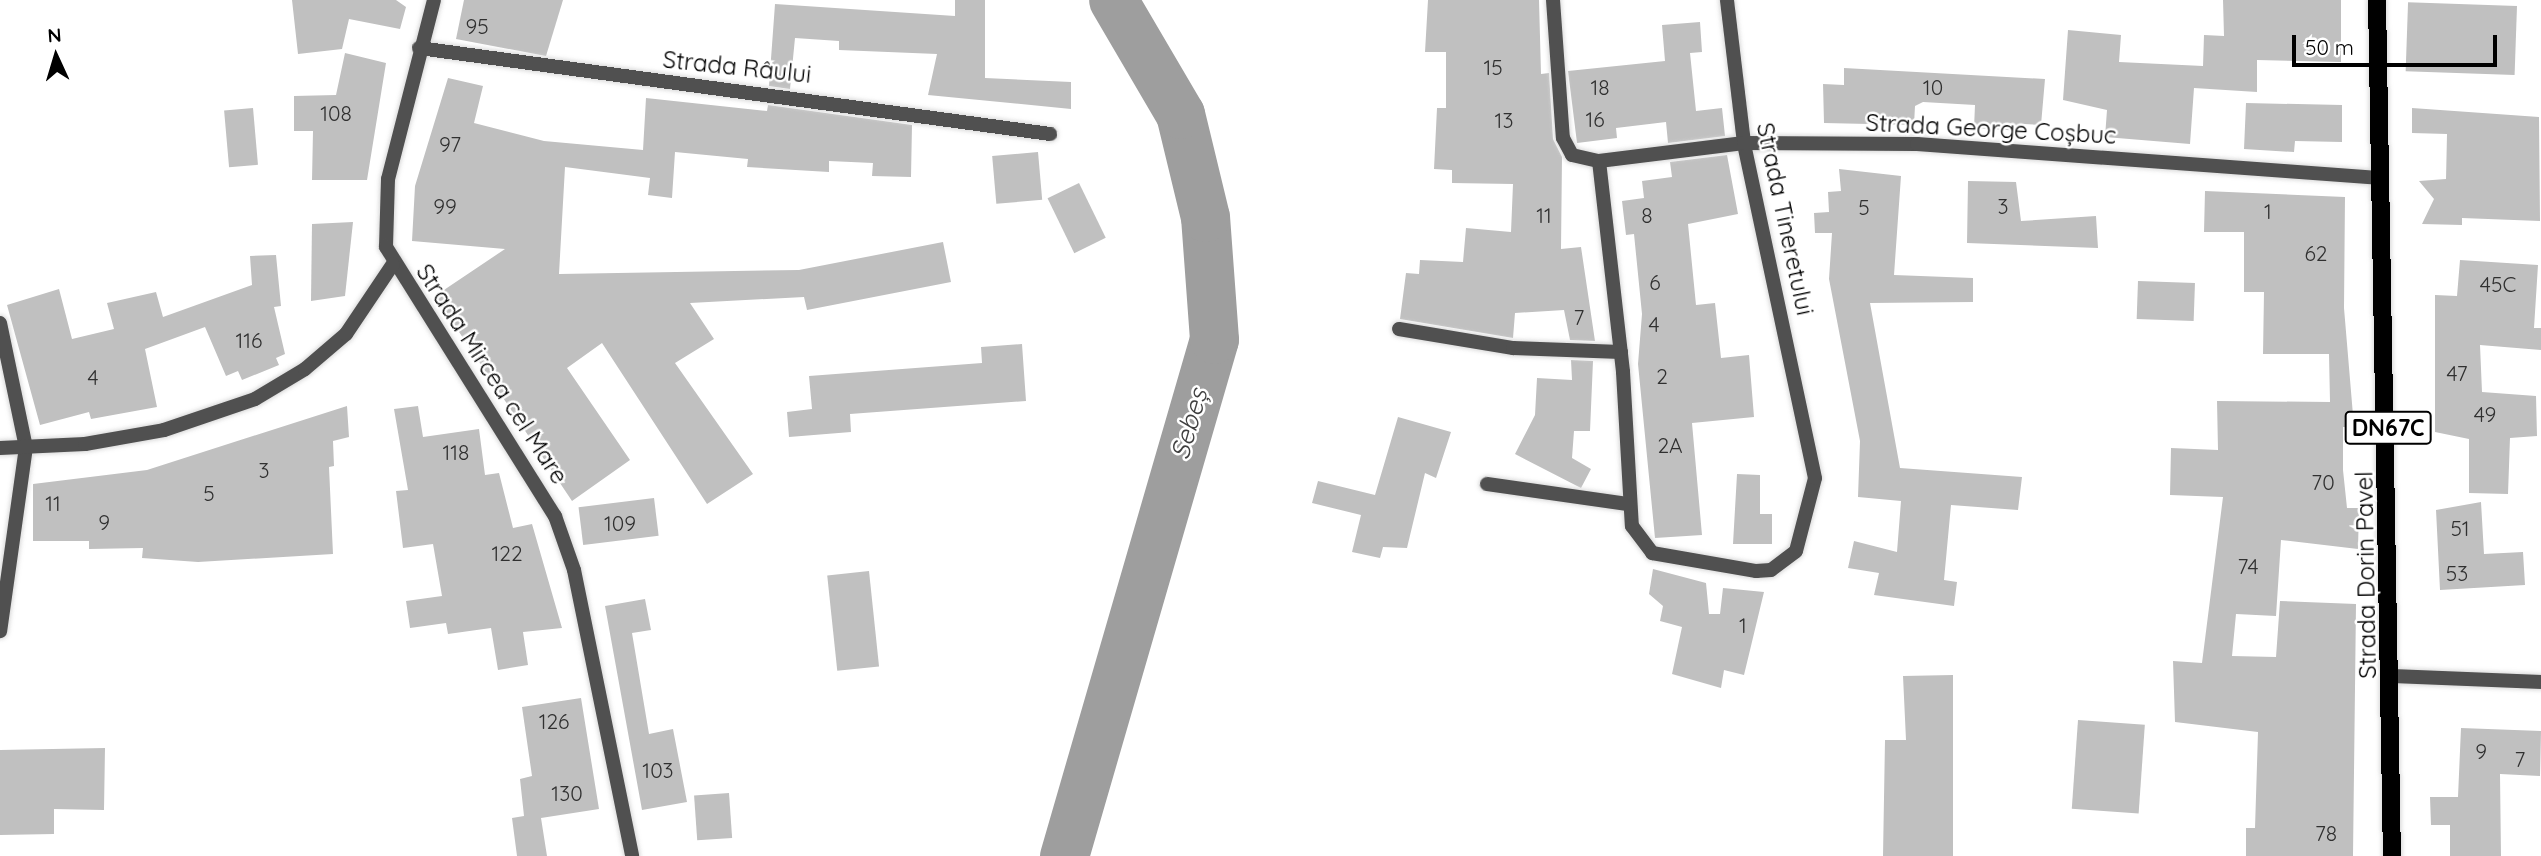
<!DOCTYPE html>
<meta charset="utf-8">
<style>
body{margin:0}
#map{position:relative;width:2541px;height:856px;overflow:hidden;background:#fff;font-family:Quicksand,sans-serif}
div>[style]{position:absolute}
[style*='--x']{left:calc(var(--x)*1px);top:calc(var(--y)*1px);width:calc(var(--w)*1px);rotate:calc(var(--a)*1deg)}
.river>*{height:49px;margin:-24.5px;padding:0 24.5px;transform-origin:24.5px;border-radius:24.5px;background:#9e9e9e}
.building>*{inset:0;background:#c0c0c0;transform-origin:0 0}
.roads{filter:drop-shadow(0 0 2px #dbdbdb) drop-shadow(0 0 2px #dbdbdb)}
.minor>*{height:14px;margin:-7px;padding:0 7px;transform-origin:7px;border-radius:7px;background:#505050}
.primary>*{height:18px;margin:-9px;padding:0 9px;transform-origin:9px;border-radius:9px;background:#000}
span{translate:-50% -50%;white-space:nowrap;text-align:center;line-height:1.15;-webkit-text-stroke:5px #fff;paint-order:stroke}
.number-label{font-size:21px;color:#303030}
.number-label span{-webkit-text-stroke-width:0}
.shield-label span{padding:2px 5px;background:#fff;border:2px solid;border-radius:5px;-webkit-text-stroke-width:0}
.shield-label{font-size:23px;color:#000;font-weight:700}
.street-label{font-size:24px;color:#000}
.water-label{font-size:26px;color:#3f3f3f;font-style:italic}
.north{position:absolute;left:21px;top:21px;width:70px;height:70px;-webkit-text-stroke:5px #fff;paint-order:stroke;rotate:356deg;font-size:19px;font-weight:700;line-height:28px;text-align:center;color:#000}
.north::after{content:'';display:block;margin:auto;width:24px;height:32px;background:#000;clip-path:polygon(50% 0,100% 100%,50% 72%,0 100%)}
.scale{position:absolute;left:2292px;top:35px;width:205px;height:32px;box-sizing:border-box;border:4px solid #000;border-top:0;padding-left:9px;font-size:21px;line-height:24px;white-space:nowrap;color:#000;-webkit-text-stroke:5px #fff;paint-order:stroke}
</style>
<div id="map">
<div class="river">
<div style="--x:1064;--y:856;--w:538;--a:-73.82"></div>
<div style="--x:1214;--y:339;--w:122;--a:-94.2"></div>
<div style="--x:1205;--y:217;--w:106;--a:-103.6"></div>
<div style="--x:1180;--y:114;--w:132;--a:-120.4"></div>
</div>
<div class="building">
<div style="clip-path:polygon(292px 0,396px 0,406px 7px,400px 29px,349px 19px,342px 49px,298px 54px)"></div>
<div style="clip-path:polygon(464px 0,563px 0,546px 56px,456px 39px)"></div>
<div style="clip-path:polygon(955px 0,985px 0,985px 78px,1071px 82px,1071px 109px,928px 95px,937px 54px,839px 50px,839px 41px,795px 38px,790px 89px,769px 86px,775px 4px,955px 16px)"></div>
<div style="clip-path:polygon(1428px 0,1539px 0,1541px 74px,1549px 73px,1553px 139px,1562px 157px,1561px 249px,1581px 247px,1595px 341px,1570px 340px,1564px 310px,1515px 313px,1513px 338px,1400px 319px,1406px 273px,1419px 274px,1420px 260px,1463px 262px,1466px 228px,1511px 232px,1513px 184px,1452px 183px,1452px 170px,1434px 169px,1437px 108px,1446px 108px,1446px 52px,1425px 52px)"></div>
<div style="clip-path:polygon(2223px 0,2341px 0,2341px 62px,2257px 60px,2257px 92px,2194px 88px,2190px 144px,2105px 137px,2107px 110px,2063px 100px,2068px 30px,2121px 35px,2119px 62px,2203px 66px,2204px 35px,2224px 36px)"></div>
<div style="left:2517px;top:6px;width:69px;height:109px;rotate:92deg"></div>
<div style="clip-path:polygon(1700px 22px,1702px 52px,1690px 53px,1696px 111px,1722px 108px,1725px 136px,1668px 143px,1666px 122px,1616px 128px,1617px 138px,1577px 143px,1568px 71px,1665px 61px,1662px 25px)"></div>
<div style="clip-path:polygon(345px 53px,386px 63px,367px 180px,312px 180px,313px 131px,294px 131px,294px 96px,336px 95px)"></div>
<div style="clip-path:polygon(1844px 68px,2045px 79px,2041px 125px,2024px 124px,2023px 131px,1974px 128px,1975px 105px,1923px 102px,1915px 106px,1914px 125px,1824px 123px,1823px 84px,1844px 85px)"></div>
<div style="clip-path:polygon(448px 78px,483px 86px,474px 123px,544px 141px,643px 150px,646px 98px,767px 111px,768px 105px,912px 125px,911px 177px,872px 176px,873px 163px,829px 161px,829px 172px,747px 167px,748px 159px,675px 152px,672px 198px,648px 195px,650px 178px,565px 167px,559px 274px,799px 270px,943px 242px,951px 282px,807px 310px,804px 297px,690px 303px,714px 339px,675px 363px,753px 474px,707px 504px,602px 343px,567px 368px,630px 460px,572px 501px,435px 296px,505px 249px,412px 241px,415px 186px)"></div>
<div style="clip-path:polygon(2246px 103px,2342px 105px,2342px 142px,2295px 141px,2294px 152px,2244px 149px)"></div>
<div style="left:253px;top:108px;width:57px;height:29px;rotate:85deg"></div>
<div style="clip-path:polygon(2412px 108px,2539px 117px,2540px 221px,2462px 218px,2462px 225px,2422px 224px,2434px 199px,2419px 181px,2446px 179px,2447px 134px,2412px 133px)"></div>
<div style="left:1038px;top:152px;width:48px;height:46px;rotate:85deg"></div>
<div style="clip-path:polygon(1727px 155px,1738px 214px,1688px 224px,1696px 305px,1715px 303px,1721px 358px,1749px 355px,1754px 417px,1692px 423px,1702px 535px,1655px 538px,1638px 364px,1642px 314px,1634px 234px,1626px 235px,1622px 201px,1644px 198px,1642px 181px,1672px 177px,1670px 162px)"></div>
<div style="clip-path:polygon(1839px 169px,1901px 176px,1894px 275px,1973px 278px,1973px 302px,1870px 303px,1900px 468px,2022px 477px,2018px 510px,1951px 505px,1944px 580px,1957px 582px,1954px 606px,1874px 595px,1879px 573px,1848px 568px,1854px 541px,1897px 552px,1901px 501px,1858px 497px,1860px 441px,1829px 279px,1832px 233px,1815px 233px,1814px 213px,1829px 212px,1828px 192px,1841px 191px)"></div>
<div style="clip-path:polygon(1968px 181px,2016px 182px,2021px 221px,2096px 216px,2098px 248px,1967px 243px)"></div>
<div style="left:1079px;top:183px;width:61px;height:35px;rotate:64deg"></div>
<div style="clip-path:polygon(2205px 191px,2345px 197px,2344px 308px,2354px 427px,2343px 427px,2343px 470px,2347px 508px,2359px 508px,2358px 549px,2281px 540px,2276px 616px,2236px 614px,2232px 656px,2276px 657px,2280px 601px,2356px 604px,2353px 856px,2246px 856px,2246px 828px,2255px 828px,2258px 732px,2175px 722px,2173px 661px,2202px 663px,2223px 497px,2170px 495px,2171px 448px,2218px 450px,2217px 401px,2330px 402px,2329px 354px,2263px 354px,2264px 292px,2244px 292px,2244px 232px,2204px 232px)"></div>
<div style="clip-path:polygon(353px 222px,345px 296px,311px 301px,312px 224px)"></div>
<div style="clip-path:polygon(276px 255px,281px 306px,274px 307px,285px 354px,276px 358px,279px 365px,242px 380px,238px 371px,226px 376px,205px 327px,145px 349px,157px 407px,91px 419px,89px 412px,40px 425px,7px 305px,59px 289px,72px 339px,114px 329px,107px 303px,156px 292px,163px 317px,252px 285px,250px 256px)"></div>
<div style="clip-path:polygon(2460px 260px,2538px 265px,2534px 328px,2541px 328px,2541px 350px,2480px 345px,2482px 392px,2536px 396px,2537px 436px,2510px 438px,2508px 494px,2469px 493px,2469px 439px,2435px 432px,2435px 295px,2457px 296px)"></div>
<div style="left:2138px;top:281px;width:57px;height:38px;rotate:2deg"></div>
<div style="clip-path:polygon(1022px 344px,1026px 401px,850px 414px,851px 432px,789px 437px,787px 412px,812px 409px,809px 376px,982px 363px,981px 347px)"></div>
<div style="clip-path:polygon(1571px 360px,1593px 361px,1590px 431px,1574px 431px,1572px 458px,1591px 469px,1581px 488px,1515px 454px,1535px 415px,1537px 378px,1572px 380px)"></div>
<div style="clip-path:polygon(347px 406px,349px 437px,333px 441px,334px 466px,329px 467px,333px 554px,198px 562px,142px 558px,143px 548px,89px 549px,89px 541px,33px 541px,33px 484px,147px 470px)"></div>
<div style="clip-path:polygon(418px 406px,423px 437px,479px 429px,485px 475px,499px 473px,513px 528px,532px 524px,562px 628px,523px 632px,528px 665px,498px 670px,491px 628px,448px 634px,446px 623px,410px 628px,406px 601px,442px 596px,433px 544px,403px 548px,396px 491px,408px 490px,394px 409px)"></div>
<div style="clip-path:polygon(1398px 417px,1451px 432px,1436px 478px,1425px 473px,1407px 548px,1383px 547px,1380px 558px,1352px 552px,1361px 515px,1312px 503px,1318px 481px,1375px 495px)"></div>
<div style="clip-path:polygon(1737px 474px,1760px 475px,1760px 514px,1772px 514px,1772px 544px,1733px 544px)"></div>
<div style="left:654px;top:498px;width:38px;height:76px;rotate:83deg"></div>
<div style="clip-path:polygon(2481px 502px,2484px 554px,2523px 552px,2525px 585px,2440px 590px,2436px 510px)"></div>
<div style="clip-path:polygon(1653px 569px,1706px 583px,1709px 614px,1720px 614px,1723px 588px,1764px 592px,1744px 675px,1724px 670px,1721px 688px,1672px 674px,1682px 627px,1660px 621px,1663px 606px,1649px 594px)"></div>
<div style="left:869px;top:571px;width:96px;height:42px;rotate:84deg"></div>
<div style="clip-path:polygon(645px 599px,651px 630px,632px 633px,649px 734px,673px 729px,687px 802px,642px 810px,605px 606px)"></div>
<div style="clip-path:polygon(1953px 675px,1953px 856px,1883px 856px,1885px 740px,1906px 740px,1903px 676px)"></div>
<div style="clip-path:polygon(581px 698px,599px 809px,541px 818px,547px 856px,517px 856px,512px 818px,524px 816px,520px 779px,532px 776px,522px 707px)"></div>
<div style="left:2078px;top:720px;width:67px;height:89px;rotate:4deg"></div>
<div style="clip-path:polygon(2461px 728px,2541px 731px,2540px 776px,2500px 774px,2501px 856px,2450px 856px,2450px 825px,2431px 825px,2430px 797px,2458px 797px)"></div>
<div style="clip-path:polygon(105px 748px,104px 810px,54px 809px,54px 834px,0 835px,0 750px)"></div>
<div style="left:729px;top:793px;width:45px;height:35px;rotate:86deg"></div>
</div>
<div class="roads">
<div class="minor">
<div style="--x:434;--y:0;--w:185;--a:104.4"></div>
<div style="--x:388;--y:179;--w:68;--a:91.7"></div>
<div style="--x:386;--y:247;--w:318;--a:57.9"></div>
<div style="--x:555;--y:516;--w:57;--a:70.6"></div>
<div style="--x:574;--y:570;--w:292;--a:78.5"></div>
<div style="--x:1553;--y:0;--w:138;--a:85.9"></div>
<div style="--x:1563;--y:138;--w:19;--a:62"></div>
<div style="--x:1572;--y:155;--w:28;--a:13"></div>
<div style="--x:1599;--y:161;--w:212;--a:83.5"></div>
<div style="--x:1623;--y:372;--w:154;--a:86.7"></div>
<div style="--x:1632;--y:526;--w:34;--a:53"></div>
<div style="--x:1652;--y:553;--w:106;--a:9.8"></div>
<div style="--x:1756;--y:571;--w:15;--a:-4"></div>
<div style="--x:1771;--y:570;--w:31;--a:-37"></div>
<div style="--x:1796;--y:551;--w:75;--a:-75.4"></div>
<div style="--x:1815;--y:478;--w:342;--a:-102"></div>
<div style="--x:1744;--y:143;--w:144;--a:-96.8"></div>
<div style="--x:419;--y:48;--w:637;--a:7.76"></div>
<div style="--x:1599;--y:161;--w:146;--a:-7.1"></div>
<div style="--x:1744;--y:143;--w:173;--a:0.3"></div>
<div style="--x:1917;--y:144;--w:466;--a:4.2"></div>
<div style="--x:0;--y:323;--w:127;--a:78.2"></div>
<div style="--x:26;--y:447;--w:186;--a:98"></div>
<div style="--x:1399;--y:329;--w:116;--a:9.5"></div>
<div style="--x:1513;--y:348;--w:108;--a:2.1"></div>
<div style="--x:0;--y:448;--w:85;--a:-2.7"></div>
<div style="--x:85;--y:444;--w:80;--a:-10"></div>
<div style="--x:164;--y:430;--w:96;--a:-18.8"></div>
<div style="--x:255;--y:399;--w:58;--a:-31"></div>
<div style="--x:305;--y:369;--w:54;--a:-40.5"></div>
<div style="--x:346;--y:334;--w:84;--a:-56.1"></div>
<div style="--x:1487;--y:484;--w:142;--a:8.1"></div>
<div style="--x:2393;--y:676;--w:148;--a:2.3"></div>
</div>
<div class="primary">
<div style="--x:2377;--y:0;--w:856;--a:89"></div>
</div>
</div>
<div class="number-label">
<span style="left:477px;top:26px">95</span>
<span style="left:1493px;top:67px">15</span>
<span style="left:1600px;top:87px">18</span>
<span style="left:1933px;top:87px">10</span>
<span style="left:336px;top:113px">108</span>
<span style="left:1595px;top:119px">16</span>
<span style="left:1504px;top:120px">13</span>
<span style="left:450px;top:144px">97</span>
<span style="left:445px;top:206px">99</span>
<span style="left:2003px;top:206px">3</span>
<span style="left:1864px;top:207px">5</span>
<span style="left:2268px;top:211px">1</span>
<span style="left:1544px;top:215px">11</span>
<span style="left:1647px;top:215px">8</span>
<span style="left:2316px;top:253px">62</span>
<span style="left:1655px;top:282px">6</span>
<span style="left:2498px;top:284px">45C</span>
<span style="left:1579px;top:317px">7</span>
<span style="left:1654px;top:324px">4</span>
<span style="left:249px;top:340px">116</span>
<span style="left:2457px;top:373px">47</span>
<span style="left:1662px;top:376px">2</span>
<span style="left:93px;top:377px">4</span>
<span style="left:2485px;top:414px">49</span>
<span style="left:1670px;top:445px">2A</span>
<span style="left:456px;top:452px">118</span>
<span style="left:264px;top:470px">3</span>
<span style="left:2323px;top:482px">70</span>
<span style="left:209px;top:493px">5</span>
<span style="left:53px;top:503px">11</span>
<span style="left:104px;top:522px">9</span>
<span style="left:620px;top:523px">109</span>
<span style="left:2460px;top:528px">51</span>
<span style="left:507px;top:553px">122</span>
<span style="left:2248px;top:566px">74</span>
<span style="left:2457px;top:573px">53</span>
<span style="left:1743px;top:625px">1</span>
<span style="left:554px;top:721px">126</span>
<span style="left:2481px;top:751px">9</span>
<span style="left:2520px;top:759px">7</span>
<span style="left:658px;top:770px">103</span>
<span style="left:567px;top:793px">130</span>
<span style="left:2326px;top:833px">78</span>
</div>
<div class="shield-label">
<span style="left:2388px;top:428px">DN67C</span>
</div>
<div class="street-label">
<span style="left:737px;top:67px;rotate:6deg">Strada Râului</span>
<span style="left:1991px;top:129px;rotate:3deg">Strada George Coșbuc</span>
<span style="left:1785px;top:219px;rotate:78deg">Strada Tineretului</span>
<span style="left:492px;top:374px;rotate:57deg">Strada Mircea cel Mare</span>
<span style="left:2366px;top:575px;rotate:-91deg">Strada Dorin Pavel</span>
</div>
<div class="water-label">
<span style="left:1189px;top:424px;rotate:-74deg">Sebeș</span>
</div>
<div class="north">N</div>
<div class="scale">50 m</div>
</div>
